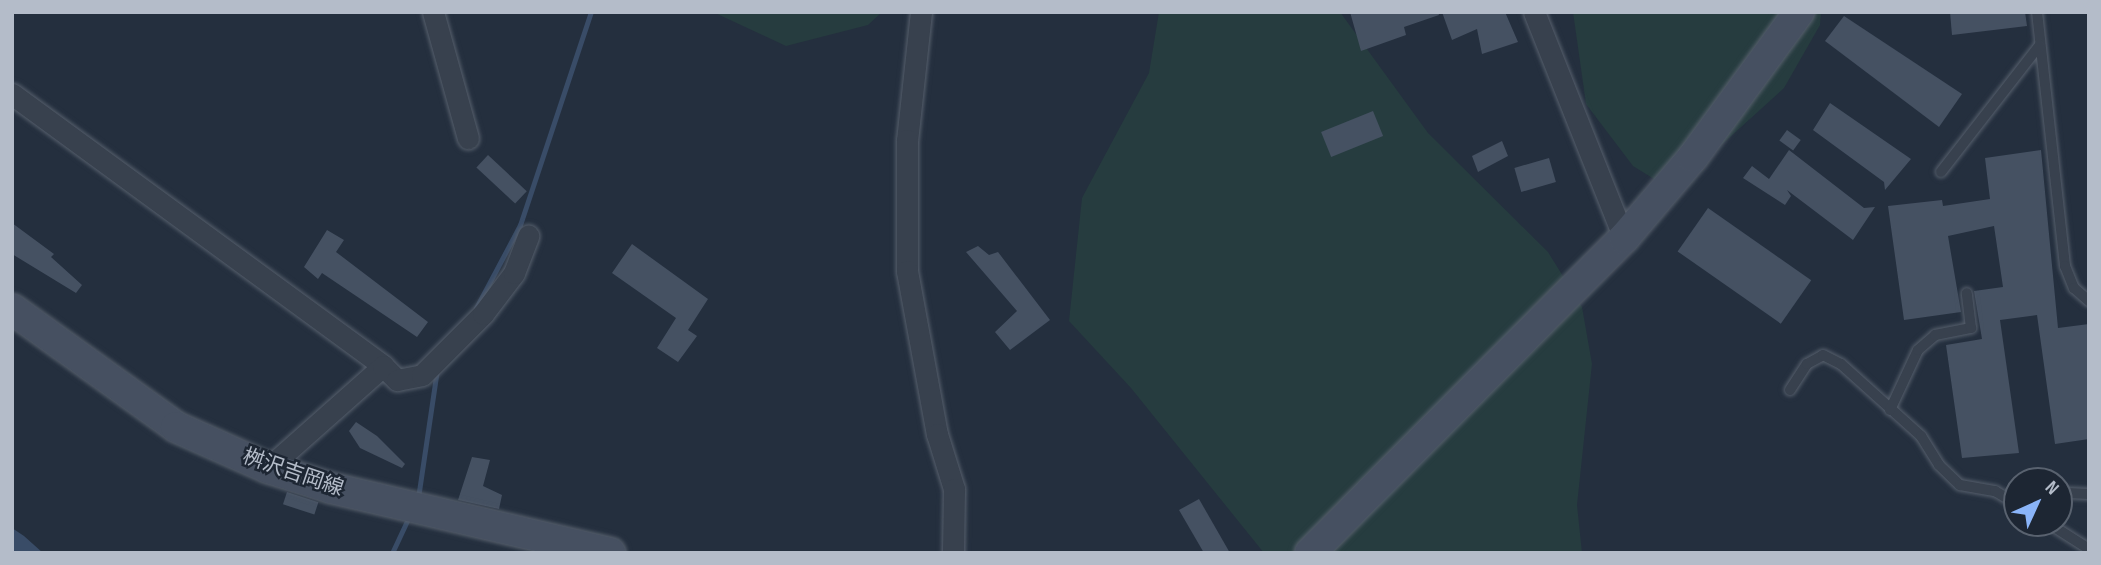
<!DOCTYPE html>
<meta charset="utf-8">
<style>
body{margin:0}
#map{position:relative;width:2101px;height:565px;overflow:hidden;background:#242f3e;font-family:"Sofia Sans Condensed","Noto Sans JP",sans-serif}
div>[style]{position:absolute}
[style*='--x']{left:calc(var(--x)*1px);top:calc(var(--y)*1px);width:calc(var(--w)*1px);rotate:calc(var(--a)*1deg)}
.green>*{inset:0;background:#263c3f}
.water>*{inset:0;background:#394c67}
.stream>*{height:5px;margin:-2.5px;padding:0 2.5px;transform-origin:2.5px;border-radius:2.5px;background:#394c67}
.building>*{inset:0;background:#455162;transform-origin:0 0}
.roads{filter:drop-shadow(0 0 2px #565f6c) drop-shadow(0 0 2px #565f6c)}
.lane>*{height:10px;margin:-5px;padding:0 5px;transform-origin:5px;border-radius:5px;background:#38414e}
.street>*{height:21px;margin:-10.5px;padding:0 10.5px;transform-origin:10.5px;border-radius:10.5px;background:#38414e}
.secondary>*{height:30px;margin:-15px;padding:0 15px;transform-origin:15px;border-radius:15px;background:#465061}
span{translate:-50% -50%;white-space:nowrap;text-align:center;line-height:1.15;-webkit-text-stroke:5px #1d2633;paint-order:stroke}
.street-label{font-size:21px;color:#b4bcc9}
.frame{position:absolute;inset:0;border:14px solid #b4bcc9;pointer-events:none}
.north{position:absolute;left:2003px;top:467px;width:70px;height:70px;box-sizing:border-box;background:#1d2633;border:2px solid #59626f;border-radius:50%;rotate:45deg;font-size:19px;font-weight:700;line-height:28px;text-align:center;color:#b4bcc9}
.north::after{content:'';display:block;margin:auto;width:24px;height:32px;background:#8ab4f8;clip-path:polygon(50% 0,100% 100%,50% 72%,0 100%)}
</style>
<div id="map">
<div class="green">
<div style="clip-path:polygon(713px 12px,882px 12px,868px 25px,786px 46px)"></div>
<div style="clip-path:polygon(1159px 12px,1340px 12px,1428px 133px,1548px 252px,1582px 307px,1592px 364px,1577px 505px,1582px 553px,1264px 553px,1131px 388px,1069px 321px,1082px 198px,1149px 73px)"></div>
<div style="clip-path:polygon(1573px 12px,1821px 12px,1820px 25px,1784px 88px,1686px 177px,1659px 182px,1633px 166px,1586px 104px)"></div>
</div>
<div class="water">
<div style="clip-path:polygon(12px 528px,24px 536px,43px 553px,12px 553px)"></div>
</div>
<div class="stream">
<div style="--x:476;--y:308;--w:94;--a:-62.1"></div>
<div style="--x:520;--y:225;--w:225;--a:-71.6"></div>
<div style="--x:418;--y:498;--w:129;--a:-81.6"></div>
<div style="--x:392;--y:553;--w:40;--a:-65"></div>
</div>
<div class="building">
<div style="clip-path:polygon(1350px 12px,1438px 12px,1439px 15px,1404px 27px,1406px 35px,1361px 51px)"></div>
<div style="clip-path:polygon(1442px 12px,1505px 12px,1518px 42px,1482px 54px,1477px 29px,1452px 40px)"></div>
<div style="clip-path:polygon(1950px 12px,2025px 12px,2027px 26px,1952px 35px)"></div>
<div style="clip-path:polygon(1844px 16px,1962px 94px,1939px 127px,1825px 41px)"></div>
<div style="clip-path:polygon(1830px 103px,1911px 159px,1885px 190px,1884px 182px,1813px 130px)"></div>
<div style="left:1373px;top:111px;width:27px;height:56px;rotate:68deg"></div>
<div style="left:1787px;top:130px;width:17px;height:13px;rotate:36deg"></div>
<div style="clip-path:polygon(1502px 141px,1508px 156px,1478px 172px,1472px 156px)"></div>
<div style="clip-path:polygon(1789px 150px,1864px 208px,1875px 207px,1853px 240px,1787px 190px,1791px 196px,1785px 205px,1743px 178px,1752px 166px,1769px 179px)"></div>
<div style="clip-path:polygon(2041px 150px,2058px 328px,2089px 324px,2089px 439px,2055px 444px,2037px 315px,2000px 320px,2019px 453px,1962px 458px,1946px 345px,1982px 339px,1974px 291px,2003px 287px,1994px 226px,1948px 236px,1961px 312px,1904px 320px,1888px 206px,1942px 200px,1943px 206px,1990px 199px,1985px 158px)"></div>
<div style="left:488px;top:155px;width:53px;height:17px;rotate:43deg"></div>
<div style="left:1549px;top:158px;width:25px;height:36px;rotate:74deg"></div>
<div style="left:1708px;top:208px;width:126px;height:53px;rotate:35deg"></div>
<div style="clip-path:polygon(12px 223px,54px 254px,51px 257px,82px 285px,76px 293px,12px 254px)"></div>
<div style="clip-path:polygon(327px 230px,344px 240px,336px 252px,428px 322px,417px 337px,322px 273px,318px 279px,304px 267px)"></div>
<div style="clip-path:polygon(632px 244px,708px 299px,688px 330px,697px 336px,678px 362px,657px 348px,676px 318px,612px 273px)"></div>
<div style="clip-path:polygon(978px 246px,989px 255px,998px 252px,1050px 320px,1010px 350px,995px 332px,1017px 311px,966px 252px)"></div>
<div style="clip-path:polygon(356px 422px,377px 436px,405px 464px,402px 468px,360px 448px,349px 431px)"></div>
<div style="clip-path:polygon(472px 457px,490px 460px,483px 486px,502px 495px,499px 509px,458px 500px)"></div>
<div style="left:287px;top:492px;width:33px;height:13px;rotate:18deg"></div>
<div style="clip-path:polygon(1199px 499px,1230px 553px,1204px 553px,1179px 510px)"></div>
</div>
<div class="roads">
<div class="lane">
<div style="--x:2037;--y:12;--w:256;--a:83.7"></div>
<div style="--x:2065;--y:266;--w:24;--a:68"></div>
<div style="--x:2074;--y:288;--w:20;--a:41"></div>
<div style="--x:1941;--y:172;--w:161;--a:-52.1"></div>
<div style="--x:1790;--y:390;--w:31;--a:-57"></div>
<div style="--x:1807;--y:364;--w:18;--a:-29"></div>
<div style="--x:1823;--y:355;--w:20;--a:27"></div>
<div style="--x:1841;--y:364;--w:108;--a:42"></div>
<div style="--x:1921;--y:436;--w:34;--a:58"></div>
<div style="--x:1939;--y:465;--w:29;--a:44"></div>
<div style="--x:1960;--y:485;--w:36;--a:10"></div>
<div style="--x:1995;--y:491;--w:26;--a:31"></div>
<div style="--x:1890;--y:410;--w:66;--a:-65"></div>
<div style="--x:1918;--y:350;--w:23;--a:-41"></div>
<div style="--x:1935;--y:335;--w:37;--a:-11"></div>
<div style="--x:1971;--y:328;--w:35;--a:-97"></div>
<div style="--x:2059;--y:499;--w:11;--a:-34"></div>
<div style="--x:2068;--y:493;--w:21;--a:3"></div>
<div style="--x:2048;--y:523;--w:49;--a:32.4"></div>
</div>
<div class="street">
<div style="--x:433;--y:12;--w:131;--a:74.5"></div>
<div style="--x:921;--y:12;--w:129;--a:96.2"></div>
<div style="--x:907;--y:140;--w:131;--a:90"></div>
<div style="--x:907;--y:271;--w:166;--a:79.6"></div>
<div style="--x:937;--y:434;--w:58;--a:72.8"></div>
<div style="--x:954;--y:489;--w:64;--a:90.9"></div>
<div style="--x:1534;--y:12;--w:243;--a:68.3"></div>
<div style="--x:12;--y:94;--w:460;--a:36.2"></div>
<div style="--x:383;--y:366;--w:154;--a:138.4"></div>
<div style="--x:383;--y:366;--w:20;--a:45"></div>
<div style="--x:397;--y:380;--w:25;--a:-11"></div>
<div style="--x:422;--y:375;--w:86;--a:-45"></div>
<div style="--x:483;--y:314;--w:51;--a:-52.9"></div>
<div style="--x:514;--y:273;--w:40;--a:-69"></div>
</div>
<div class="secondary">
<div style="--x:12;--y:309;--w:202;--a:35.7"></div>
<div style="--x:176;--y:427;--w:101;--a:24"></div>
<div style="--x:268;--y:468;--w:66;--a:17.6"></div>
<div style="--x:331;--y:488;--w:287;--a:13.1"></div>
<div style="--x:1310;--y:553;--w:445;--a:-45.1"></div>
<div style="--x:1624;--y:238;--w:106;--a:-49.6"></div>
<div style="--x:1693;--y:157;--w:180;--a:-53.8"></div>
</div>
</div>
<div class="street-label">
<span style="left:293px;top:473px;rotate:19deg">桝沢吉岡線</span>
</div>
<div class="frame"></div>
<div class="north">N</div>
</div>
